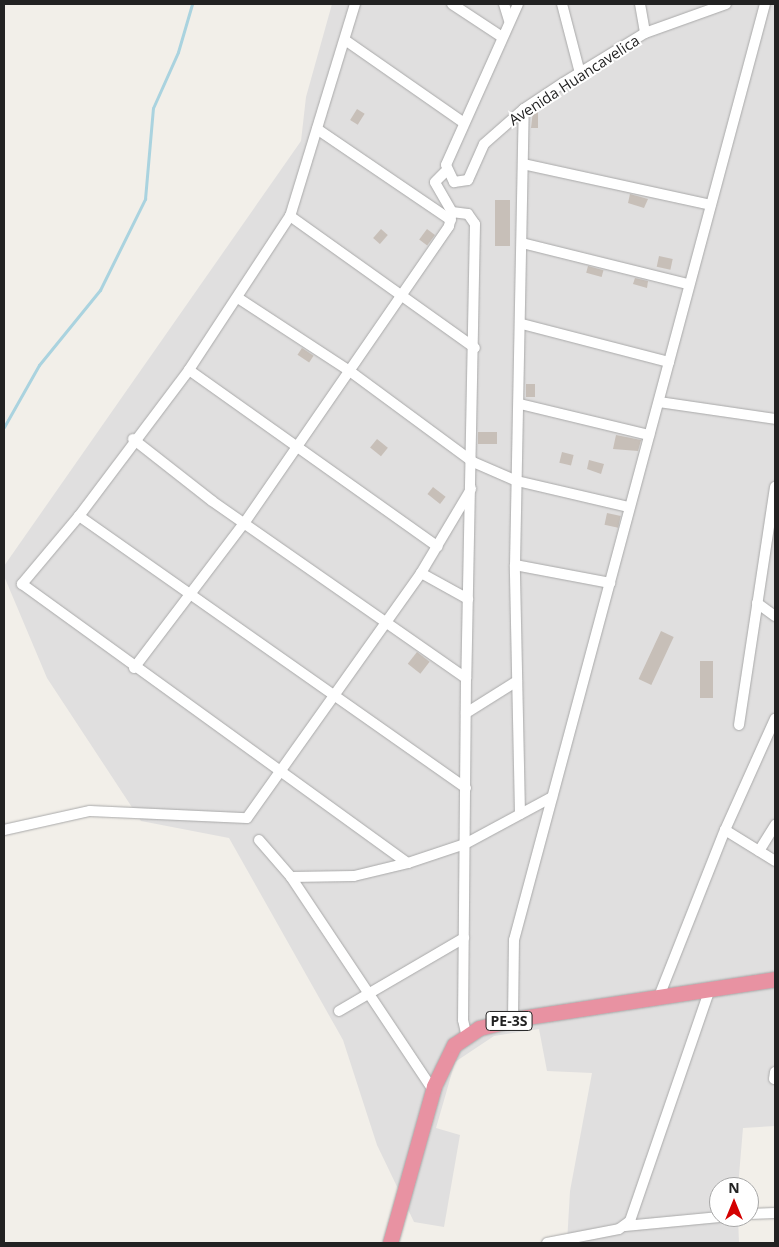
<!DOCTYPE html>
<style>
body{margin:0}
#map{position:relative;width:779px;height:1247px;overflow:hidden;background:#f2efe9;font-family:"Open Sans",sans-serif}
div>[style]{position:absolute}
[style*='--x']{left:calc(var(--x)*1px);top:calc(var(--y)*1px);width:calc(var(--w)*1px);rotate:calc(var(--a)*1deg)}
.residential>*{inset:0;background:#e0dfdf}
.stream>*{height:3px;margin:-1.5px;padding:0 1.5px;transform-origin:1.5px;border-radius:1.5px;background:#aad3df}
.building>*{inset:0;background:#c7bfb8;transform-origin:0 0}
.roads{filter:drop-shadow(0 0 1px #a9a9a9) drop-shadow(0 0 1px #a9a9a9)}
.minor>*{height:10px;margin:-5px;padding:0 5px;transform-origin:5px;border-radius:5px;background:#fff}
.highway>*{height:15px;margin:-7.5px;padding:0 7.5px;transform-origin:7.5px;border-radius:7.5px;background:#e892a2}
span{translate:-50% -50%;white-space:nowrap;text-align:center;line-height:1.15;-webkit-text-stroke:4px #fff;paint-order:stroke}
.shield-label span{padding:1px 4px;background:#fff;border:1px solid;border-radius:4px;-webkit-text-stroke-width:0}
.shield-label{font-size:14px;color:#222;font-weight:700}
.street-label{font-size:15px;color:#222}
.frame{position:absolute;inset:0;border:5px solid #222;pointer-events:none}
.north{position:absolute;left:709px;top:1177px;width:50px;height:50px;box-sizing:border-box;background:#fff;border:1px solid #a7a7a7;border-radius:50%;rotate:0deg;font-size:14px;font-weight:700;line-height:20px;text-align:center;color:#222}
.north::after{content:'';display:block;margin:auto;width:18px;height:22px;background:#d40000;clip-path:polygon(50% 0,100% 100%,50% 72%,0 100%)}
</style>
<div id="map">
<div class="residential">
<div style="clip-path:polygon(332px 4px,775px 4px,775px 1126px,743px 1128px,738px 1187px,719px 1187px,719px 1217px,738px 1217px,739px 1243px,567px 1243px,570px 1191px,592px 1073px,547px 1071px,539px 1029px,494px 1036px,455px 1062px,436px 1128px,460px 1135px,444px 1227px,414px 1222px,377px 1145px,343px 1040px,229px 838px,141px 821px,47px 678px,4px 576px,4px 566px,301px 141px,306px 97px)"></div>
</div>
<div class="stream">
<div style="--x:4;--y:427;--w:71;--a:-60.6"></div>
<div style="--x:39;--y:365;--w:97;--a:-50.9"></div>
<div style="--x:100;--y:290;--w:102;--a:-63.7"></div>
<div style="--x:145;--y:199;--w:91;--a:-85"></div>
<div style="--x:153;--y:108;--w:61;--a:-65.9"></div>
<div style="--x:178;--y:52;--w:50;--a:-73.7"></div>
</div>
<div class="building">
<div style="left:357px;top:109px;width:9px;height:13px;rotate:32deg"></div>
<div style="clip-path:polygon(533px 111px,538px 111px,538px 128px,531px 128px)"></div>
<div style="clip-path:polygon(630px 194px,648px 199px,644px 208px,628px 203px)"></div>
<div style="left:495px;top:200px;width:15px;height:46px"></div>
<div style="left:381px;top:229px;width:9px;height:12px;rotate:41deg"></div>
<div style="left:427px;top:229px;width:10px;height:13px;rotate:37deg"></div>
<div style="left:659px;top:256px;width:14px;height:11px;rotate:12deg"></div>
<div style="left:588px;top:266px;width:16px;height:7px;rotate:15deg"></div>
<div style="clip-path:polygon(635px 278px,648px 281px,647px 288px,633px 284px)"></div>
<div style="left:302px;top:348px;width:14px;height:8px;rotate:34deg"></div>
<div style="left:526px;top:384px;width:9px;height:13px"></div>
<div style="left:478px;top:432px;width:19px;height:12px"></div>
<div style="clip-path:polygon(616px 435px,641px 440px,638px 451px,613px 449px)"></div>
<div style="left:377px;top:439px;width:14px;height:11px;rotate:39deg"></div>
<div style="left:562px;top:452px;width:12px;height:11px;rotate:14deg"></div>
<div style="clip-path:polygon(589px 460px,604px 464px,601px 474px,587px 469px)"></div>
<div style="left:433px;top:487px;width:16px;height:9px;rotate:38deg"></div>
<div style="left:607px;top:513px;width:14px;height:12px;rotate:12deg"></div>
<div style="left:661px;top:631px;width:14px;height:53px;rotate:25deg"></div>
<div style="left:417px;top:652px;width:16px;height:15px;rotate:38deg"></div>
<div style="left:700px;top:661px;width:13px;height:37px"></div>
</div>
<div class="roads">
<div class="minor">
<div style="--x:355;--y:4;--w:222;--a:107"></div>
<div style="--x:290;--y:216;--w:184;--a:123.3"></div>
<div style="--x:189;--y:370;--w:183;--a:127"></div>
<div style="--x:79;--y:516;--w:89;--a:130"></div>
<div style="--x:22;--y:584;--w:476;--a:35.9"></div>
<div style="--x:452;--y:4;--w:60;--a:33.4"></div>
<div style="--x:504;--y:4;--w:17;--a:73"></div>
<div style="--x:518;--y:4;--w:176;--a:114.1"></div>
<div style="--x:446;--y:165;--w:19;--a:65"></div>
<div style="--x:454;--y:182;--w:14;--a:-8"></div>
<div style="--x:468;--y:180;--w:39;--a:-66"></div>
<div style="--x:484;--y:144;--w:53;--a:-41.2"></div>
<div style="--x:524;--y:109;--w:47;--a:-33.7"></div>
<div style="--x:563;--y:83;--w:96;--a:-31.4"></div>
<div style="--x:645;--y:33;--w:86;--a:-19.7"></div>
<div style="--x:562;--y:4;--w:71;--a:75.4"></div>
<div style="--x:640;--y:4;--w:29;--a:80"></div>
<div style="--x:345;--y:40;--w:145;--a:34.9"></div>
<div style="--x:317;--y:129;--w:162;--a:34.2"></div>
<div style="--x:523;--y:164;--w:192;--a:12.3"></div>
<div style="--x:452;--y:212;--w:16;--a:7"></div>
<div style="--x:468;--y:214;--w:12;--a:55"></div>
<div style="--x:475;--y:224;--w:454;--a:91.1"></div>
<div style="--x:466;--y:678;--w:342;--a:90.5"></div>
<div style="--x:463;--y:1020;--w:17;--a:77"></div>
<div style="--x:290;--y:216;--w:227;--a:35.5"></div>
<div style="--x:522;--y:243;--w:171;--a:13.9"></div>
<div style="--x:238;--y:298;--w:135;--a:33.2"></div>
<div style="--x:351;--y:372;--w:152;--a:36.4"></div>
<div style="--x:473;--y:462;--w:48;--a:23.4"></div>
<div style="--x:517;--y:481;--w:115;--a:13.1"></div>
<div style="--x:522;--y:324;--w:152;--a:14.5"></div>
<div style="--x:189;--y:370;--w:305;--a:35.4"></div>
<div style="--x:659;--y:402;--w:117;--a:8.3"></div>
<div style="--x:520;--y:404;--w:133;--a:13.5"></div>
<div style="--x:133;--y:439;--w:100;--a:38.1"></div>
<div style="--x:212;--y:501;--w:310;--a:34.9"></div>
<div style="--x:79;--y:516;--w:473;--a:35.1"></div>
<div style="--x:515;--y:565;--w:97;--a:10.7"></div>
<div style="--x:421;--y:573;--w:54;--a:29"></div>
<div style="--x:757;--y:603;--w:22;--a:36"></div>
<div style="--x:134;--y:668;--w:183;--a:-52.8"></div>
<div style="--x:245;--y:522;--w:359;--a:-55.4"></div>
<div style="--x:449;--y:226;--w:14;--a:-78"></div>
<div style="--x:452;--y:212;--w:34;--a:-120"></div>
<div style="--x:435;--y:182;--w:14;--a:-45"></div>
<div style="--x:466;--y:713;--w:60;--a:-32.1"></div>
<div style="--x:739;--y:725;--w:241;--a:-81.4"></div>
<div style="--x:520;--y:814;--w:249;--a:-91.2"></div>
<div style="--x:515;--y:565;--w:456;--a:-88.9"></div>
<div style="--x:4;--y:830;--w:88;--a:-12.5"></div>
<div style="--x:90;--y:811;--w:157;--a:2.6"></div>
<div style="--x:247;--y:818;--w:301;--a:-54.6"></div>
<div style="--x:421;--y:573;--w:98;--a:-59.2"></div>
<div style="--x:725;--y:830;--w:59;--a:31.8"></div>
<div style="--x:259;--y:840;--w:49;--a:49.1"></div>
<div style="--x:291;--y:877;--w:256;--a:56.3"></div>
<div style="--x:759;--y:851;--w:31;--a:-58"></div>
<div style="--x:291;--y:877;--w:63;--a:-0.9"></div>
<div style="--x:354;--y:876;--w:56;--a:-13.5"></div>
<div style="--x:408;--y:863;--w:60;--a:-18.4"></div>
<div style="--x:465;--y:844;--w:99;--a:-28.4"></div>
<div style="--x:660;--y:994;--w:176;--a:-68.4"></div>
<div style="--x:725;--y:830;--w:122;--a:-65.8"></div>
<div style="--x:339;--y:1011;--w:145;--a:-30.3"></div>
<div style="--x:513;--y:1020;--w:80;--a:-89.3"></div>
<div style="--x:514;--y:940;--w:969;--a:-74.99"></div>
<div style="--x:774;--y:1079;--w:7;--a:-82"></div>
<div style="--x:749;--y:1214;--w:26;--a:-2"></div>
<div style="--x:625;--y:1226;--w:95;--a:-5.4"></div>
<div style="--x:547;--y:1243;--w:73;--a:-11"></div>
<div style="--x:619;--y:1229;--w:14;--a:-36"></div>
<div style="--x:630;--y:1221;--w:245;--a:-71"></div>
</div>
<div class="highway">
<div style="--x:390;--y:1243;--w:163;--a:-74.3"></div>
<div style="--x:434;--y:1086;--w:46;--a:-64"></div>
<div style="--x:454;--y:1045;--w:30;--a:-34"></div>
<div style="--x:479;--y:1028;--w:43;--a:-13.4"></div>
<div style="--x:521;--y:1018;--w:257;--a:-8.7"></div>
</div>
</div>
<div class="shield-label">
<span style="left:509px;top:1021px">PE-3S</span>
</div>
<div class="street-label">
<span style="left:574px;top:80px;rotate:-33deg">Avenida Huancavelica</span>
</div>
<div class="frame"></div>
<div class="north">N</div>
</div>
